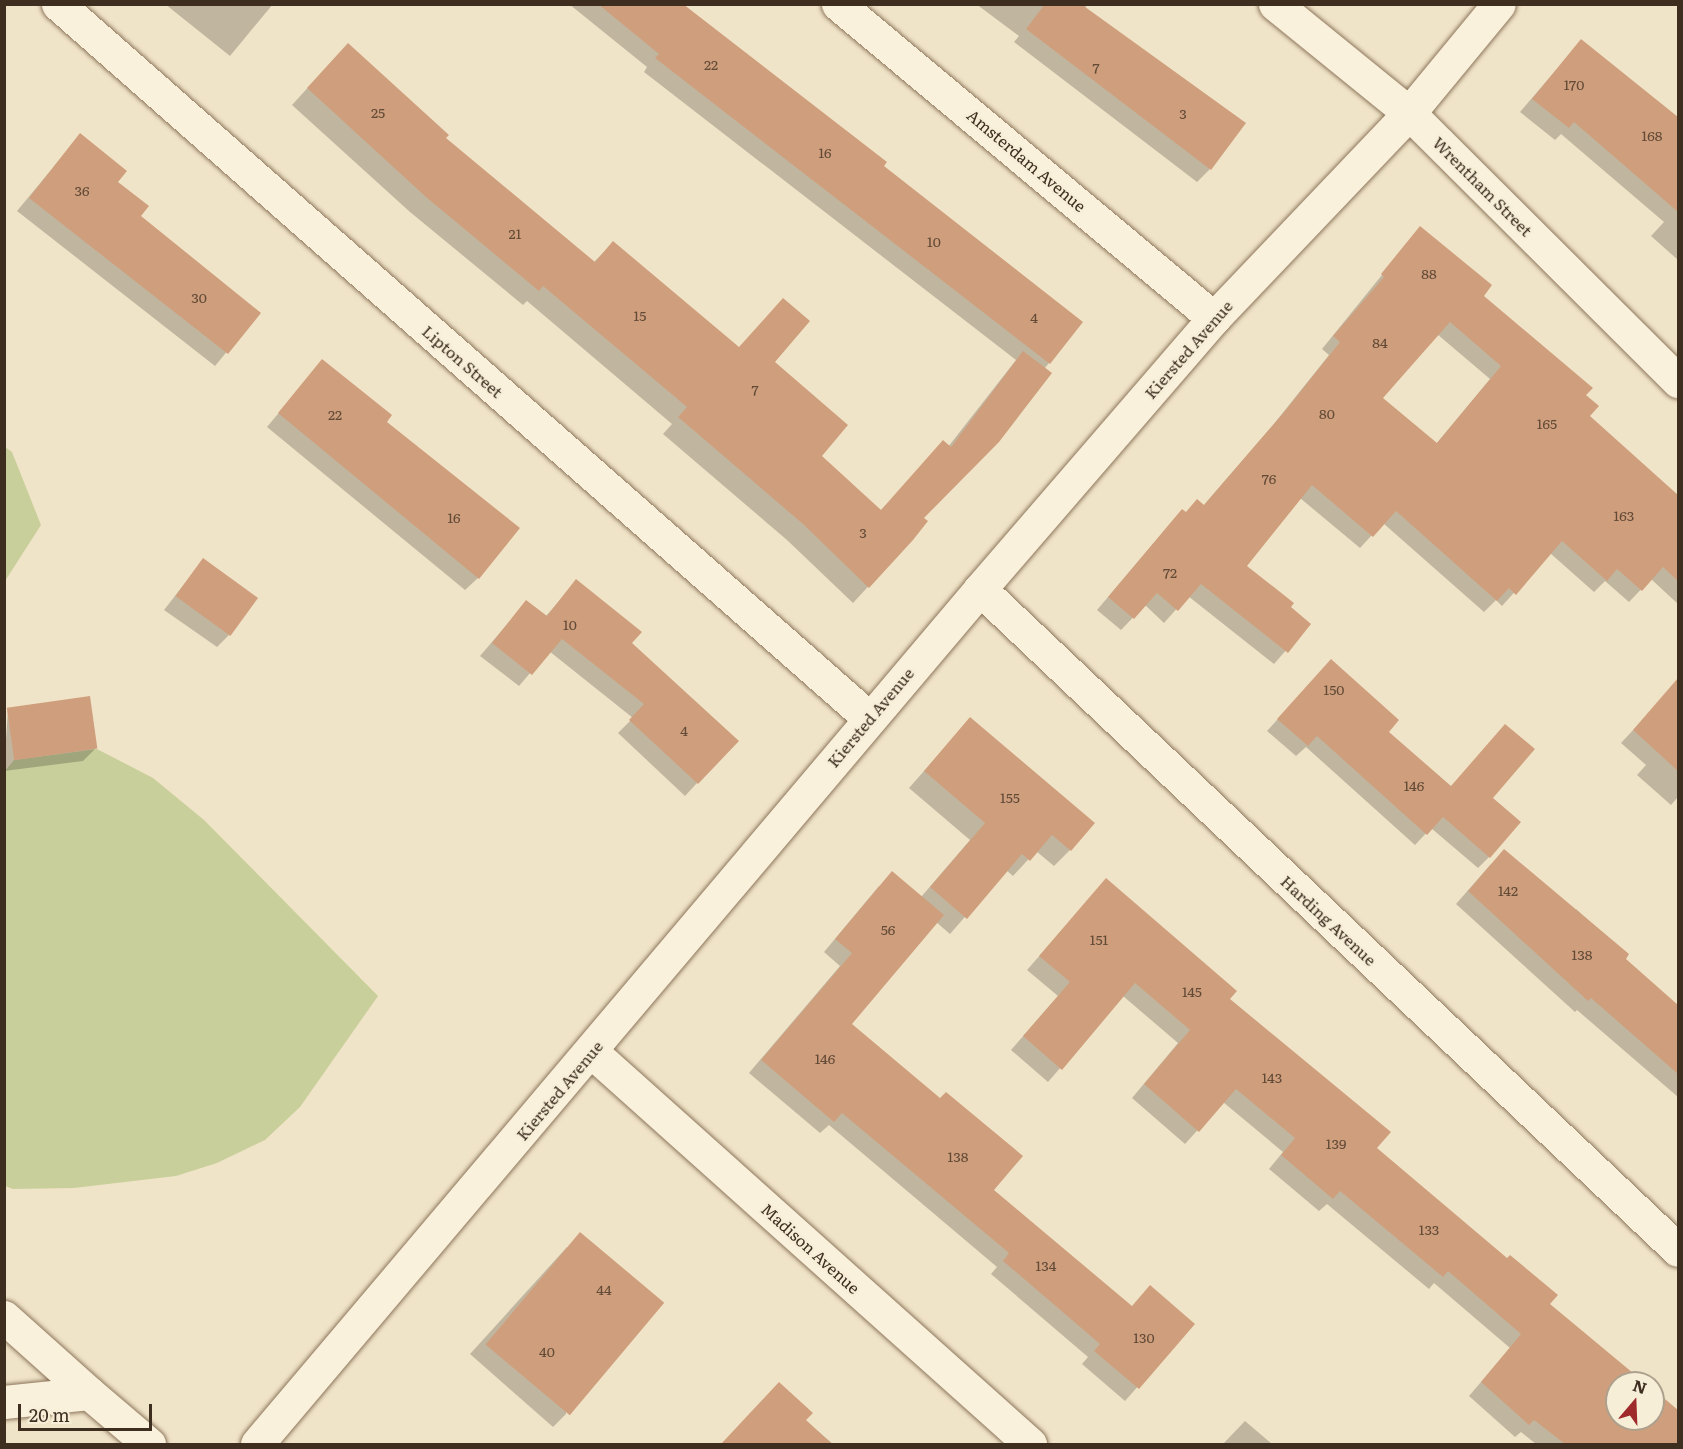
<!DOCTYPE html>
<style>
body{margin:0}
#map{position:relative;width:1683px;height:1449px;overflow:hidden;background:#f0e4c8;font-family:Literata,serif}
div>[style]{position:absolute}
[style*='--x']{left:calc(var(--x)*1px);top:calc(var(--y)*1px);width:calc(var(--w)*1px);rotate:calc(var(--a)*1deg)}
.green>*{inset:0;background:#c9cf9b}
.shadow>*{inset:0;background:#0003}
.building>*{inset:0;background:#cf9f7d;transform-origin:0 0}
.roads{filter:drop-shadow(0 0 2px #8d765c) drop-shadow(0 0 2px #8d765c)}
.street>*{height:33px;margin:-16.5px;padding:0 16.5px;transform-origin:16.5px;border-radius:16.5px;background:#faf1dc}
span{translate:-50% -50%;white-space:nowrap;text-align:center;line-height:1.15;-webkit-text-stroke:5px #f7eed8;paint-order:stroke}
.number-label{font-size:14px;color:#624a37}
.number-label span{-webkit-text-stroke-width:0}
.street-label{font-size:16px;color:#3d2e20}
.frame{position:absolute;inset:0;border:6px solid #3d2e20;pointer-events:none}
.north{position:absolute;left:1605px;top:1371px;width:60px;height:60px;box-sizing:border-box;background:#f7eed8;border:2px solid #ada18e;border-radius:50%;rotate:19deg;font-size:16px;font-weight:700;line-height:24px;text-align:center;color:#3d2e20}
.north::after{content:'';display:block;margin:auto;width:21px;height:27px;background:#9e2a2b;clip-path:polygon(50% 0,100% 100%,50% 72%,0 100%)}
.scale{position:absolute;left:18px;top:1404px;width:134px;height:27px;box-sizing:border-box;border:3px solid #3d2e20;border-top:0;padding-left:8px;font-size:18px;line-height:21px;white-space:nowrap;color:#3d2e20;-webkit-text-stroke:4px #f7eed8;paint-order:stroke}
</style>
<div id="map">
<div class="green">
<div style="clip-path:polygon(5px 447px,12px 452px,41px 525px,5px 581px)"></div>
<div style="clip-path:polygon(97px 749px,153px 778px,204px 820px,378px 996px,300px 1107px,265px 1140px,217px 1163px,176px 1176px,74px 1188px,13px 1189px,5px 1186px,5px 771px,14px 760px)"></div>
</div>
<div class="shadow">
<div style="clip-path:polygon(165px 4px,273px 4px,230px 56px)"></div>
<div style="clip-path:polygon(569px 4px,681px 4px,881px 166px,1049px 363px,922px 518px,912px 539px,853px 603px,787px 540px,663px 434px,672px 424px,527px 301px,523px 305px,410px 212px,292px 105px,332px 61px,444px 138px,594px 262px,613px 243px,738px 348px,773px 362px,820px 456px,880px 511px,948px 447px,1016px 360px,644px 72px,647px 67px)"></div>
<div style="clip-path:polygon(976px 4px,1088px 4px,1084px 9px,1210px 169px,1197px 182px,1014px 42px,1019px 36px)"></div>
<div style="clip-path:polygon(1581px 41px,1678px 120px,1678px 260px,1651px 236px,1664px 222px,1561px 134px,1555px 140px,1520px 112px)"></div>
<div style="clip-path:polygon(80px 135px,139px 216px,259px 313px,215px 366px,17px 211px)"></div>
<div style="clip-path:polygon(evenodd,1420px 228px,1482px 296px,1584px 395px,1588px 416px,1678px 497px,1678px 604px,1651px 579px,1629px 602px,1605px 581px,1594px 592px,1550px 553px,1502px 606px,1496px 600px,1484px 612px,1383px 523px,1360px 548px,1300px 498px,1244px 566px,1309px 624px,1274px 664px,1188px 596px,1164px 623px,1145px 605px,1121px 630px,1097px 610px,1170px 524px,1182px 511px,1185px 514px,1203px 506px,1273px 425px,1329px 355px,1322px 349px,1420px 228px,1437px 334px,1490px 379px,1436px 444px,1381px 398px,1437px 334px)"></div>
<div style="clip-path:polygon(322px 361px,384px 422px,478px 578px,465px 590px,267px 427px)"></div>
<div style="clip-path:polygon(203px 560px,229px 635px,217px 647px,164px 610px)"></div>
<div style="clip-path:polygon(577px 581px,630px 643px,697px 783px,685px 796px,618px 733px,633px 718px,549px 651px,519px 686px,480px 656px,526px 602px,545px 617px)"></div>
<div style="clip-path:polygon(1320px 672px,1450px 787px,1491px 798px,1489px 857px,1478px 868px,1431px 828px,1415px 845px,1306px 747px,1296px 756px,1267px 731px)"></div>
<div style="clip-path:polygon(1663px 698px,1678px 712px,1678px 797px,1671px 805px,1637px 775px,1646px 765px,1621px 743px)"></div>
<div style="clip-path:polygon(8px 708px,96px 748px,83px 761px,4px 771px)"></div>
<div style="clip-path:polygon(970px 719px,1070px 850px,1054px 866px,1036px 851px,1013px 876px,1006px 870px,950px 934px,936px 922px,850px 1024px,940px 1100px,992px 1191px,1131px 1307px,1193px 1324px,1125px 1401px,1082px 1364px,1088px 1357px,991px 1274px,997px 1267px,829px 1125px,820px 1133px,749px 1073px,840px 966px,824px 952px,879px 886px,921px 897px,970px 840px,909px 788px)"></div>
<div style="clip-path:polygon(1491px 864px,1573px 912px,1576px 909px,1627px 955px,1623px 959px,1678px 1007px,1678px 1097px,1577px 1010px,1575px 1012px,1456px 904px)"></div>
<div style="clip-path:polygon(1106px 880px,1375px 1148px,1548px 1305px,1643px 1383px,1617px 1383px,1617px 1419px,1653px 1419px,1653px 1391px,1678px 1412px,1678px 1444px,1536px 1444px,1521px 1432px,1515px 1437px,1469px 1396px,1510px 1348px,1434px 1283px,1429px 1289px,1327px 1204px,1319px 1211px,1269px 1169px,1283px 1152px,1223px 1102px,1185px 1144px,1132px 1098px,1178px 1043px,1123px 996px,1048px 1082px,1011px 1050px,1058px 996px,1027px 970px)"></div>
<div style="clip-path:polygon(567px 1247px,566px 1414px,553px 1427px,470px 1354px)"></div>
<div style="clip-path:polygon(766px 1397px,805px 1420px,833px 1444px,722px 1444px)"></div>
<div style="clip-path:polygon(1245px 1421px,1272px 1444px,1223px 1444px)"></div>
</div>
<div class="building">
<div style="clip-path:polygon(598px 4px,683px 4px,887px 162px,884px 166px,1083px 322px,1050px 364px,655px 58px,659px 54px)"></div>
<div style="clip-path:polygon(1045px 4px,1081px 4px,1246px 123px,1211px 170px,1026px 29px)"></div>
<div style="clip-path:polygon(1581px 39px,1678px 117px,1678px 212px,1574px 122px,1569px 128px,1532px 99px)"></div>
<div style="clip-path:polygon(348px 43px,449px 135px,446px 138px,595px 262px,613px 241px,739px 347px,783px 298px,810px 321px,775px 362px,848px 425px,822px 456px,881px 510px,943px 440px,951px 447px,1023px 351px,1052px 373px,999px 442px,924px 518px,928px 521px,913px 540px,869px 588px,803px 524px,678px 417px,687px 407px,543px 286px,539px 291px,426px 197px,307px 88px)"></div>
<div style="clip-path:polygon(80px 133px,127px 171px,118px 182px,149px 206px,141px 216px,261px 313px,228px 354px,29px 198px)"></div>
<div style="clip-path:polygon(evenodd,1420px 226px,1492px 285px,1484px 296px,1593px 388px,1586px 395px,1599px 406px,1590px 416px,1678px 495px,1678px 581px,1663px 567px,1642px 591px,1617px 569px,1607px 581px,1562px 541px,1516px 595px,1509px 588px,1497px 601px,1396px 511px,1373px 537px,1312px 485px,1247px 566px,1294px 603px,1291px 607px,1311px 624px,1288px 653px,1201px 584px,1178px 611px,1157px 593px,1134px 619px,1108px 597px,1182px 509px,1186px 512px,1197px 499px,1204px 505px,1285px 411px,1340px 342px,1333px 336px,1384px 277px,1381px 274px,1420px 226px,1450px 322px,1501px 366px,1437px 443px,1383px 398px,1450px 322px)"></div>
<div style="clip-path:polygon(322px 359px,392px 415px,387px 422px,520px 528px,479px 579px,278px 413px)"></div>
<div style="left:203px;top:558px;width:68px;height:47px;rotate:36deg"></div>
<div style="clip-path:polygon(576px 579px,642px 632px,632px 643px,739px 741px,698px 784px,629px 720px,644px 704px,562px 639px,532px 675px,492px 643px,526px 600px,547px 616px)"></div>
<div style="clip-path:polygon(1331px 659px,1399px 720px,1389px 732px,1451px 786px,1505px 724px,1535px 749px,1493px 798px,1521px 822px,1490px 858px,1443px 817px,1427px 835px,1317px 736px,1308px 746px,1277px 719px)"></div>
<div style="clip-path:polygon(1678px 678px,1678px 771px,1633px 730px)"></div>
<div style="left:90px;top:696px;width:53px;height:84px;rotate:82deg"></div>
<div style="clip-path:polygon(970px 717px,1095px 823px,1071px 851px,1052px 835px,1030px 861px,1022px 854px,967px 919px,930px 887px,985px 823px,924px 771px)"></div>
<div style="clip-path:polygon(1504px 849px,1629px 954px,1626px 959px,1678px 1005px,1678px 1074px,1591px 998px,1588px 1001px,1468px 891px)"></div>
<div style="clip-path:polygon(892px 871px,944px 915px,852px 1024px,940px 1098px,946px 1092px,1023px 1156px,994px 1190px,1132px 1306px,1150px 1285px,1195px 1324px,1139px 1389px,1094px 1351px,1100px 1344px,1003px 1261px,1009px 1253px,842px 1113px,834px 1122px,761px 1060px,852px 953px,835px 939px)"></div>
<div style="clip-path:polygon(1106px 878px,1237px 991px,1230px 999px,1391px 1132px,1377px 1148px,1507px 1258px,1510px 1255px,1558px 1295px,1550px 1304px,1645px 1383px,1617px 1383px,1617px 1419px,1653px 1419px,1653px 1389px,1678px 1410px,1678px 1444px,1565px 1444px,1534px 1420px,1529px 1425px,1481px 1382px,1521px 1334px,1448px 1271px,1443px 1277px,1340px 1191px,1333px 1199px,1281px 1155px,1295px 1138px,1236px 1089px,1199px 1132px,1144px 1084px,1190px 1030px,1135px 983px,1062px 1070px,1023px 1036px,1070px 982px,1039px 956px)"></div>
<div style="left:580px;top:1232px;width:110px;height:147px;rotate:40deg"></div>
<div style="clip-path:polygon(779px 1382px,813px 1413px,806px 1420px,832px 1444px,721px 1444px)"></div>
</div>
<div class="roads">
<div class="street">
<div style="--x:58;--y:4;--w:1081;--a:41.36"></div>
<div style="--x:838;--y:4;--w:490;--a:39.9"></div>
<div style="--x:1275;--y:4;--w:173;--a:39.1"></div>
<div style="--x:1409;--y:113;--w:380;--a:44.9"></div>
<div style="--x:980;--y:589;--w:961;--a:43.44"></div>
<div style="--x:592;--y:1052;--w:588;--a:41.83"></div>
<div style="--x:4;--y:1317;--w:114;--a:41.8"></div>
<div style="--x:4;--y:1402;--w:85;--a:-6"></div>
<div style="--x:89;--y:1393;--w:79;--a:40.4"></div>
<div style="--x:257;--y:1444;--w:1120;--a:-49.78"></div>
<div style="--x:980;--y:589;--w:358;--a:-49.2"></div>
<div style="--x:1214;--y:318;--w:283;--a:-46.4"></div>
<div style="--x:1409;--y:113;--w:141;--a:-50.5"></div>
</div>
</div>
<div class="number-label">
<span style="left:711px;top:64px">22</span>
<span style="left:1096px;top:67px">7</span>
<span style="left:1574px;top:84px">170</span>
<span style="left:378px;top:112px">25</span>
<span style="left:1183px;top:113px">3</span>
<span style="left:1652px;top:135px">168</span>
<span style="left:825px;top:152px">16</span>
<span style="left:82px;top:190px">36</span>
<span style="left:515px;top:233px">21</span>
<span style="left:934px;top:241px">10</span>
<span style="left:1429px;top:273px">88</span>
<span style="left:199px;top:297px">30</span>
<span style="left:640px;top:315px">15</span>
<span style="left:1034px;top:317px">4</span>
<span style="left:1380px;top:342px">84</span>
<span style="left:755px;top:389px">7</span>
<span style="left:1327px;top:413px">80</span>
<span style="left:335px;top:414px">22</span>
<span style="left:1547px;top:423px">165</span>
<span style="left:1269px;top:478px">76</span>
<span style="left:1624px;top:515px">163</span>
<span style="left:454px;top:517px">16</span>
<span style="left:863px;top:532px">3</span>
<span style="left:1170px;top:572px">72</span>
<span style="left:570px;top:624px">10</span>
<span style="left:1334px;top:689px">150</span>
<span style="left:684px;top:730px">4</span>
<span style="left:1414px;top:785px">146</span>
<span style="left:1010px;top:797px">155</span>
<span style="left:1508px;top:890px">142</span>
<span style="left:888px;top:929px">56</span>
<span style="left:1099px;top:939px">151</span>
<span style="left:1582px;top:954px">138</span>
<span style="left:1192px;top:991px">145</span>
<span style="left:825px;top:1058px">146</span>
<span style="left:1272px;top:1077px">143</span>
<span style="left:1336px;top:1143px">139</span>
<span style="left:958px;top:1156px">138</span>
<span style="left:1429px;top:1229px">133</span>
<span style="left:1046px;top:1265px">134</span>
<span style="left:604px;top:1289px">44</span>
<span style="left:1144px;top:1337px">130</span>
<span style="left:547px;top:1351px">40</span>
</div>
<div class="street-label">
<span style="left:1027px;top:160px;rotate:40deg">Amsterdam Avenue</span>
<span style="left:1483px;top:186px;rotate:45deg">Wrentham Street</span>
<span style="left:1188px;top:349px;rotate:-49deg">Kiersted Avenue</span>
<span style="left:463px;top:361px;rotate:41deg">Lipton Street</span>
<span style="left:870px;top:717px;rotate:-50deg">Kiersted Avenue</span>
<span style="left:1329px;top:920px;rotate:43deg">Harding Avenue</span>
<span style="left:559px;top:1090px;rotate:-50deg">Kiersted Avenue</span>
<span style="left:811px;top:1248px;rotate:42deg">Madison Avenue</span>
</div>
<div class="frame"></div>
<div class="north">N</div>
<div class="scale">20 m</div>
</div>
